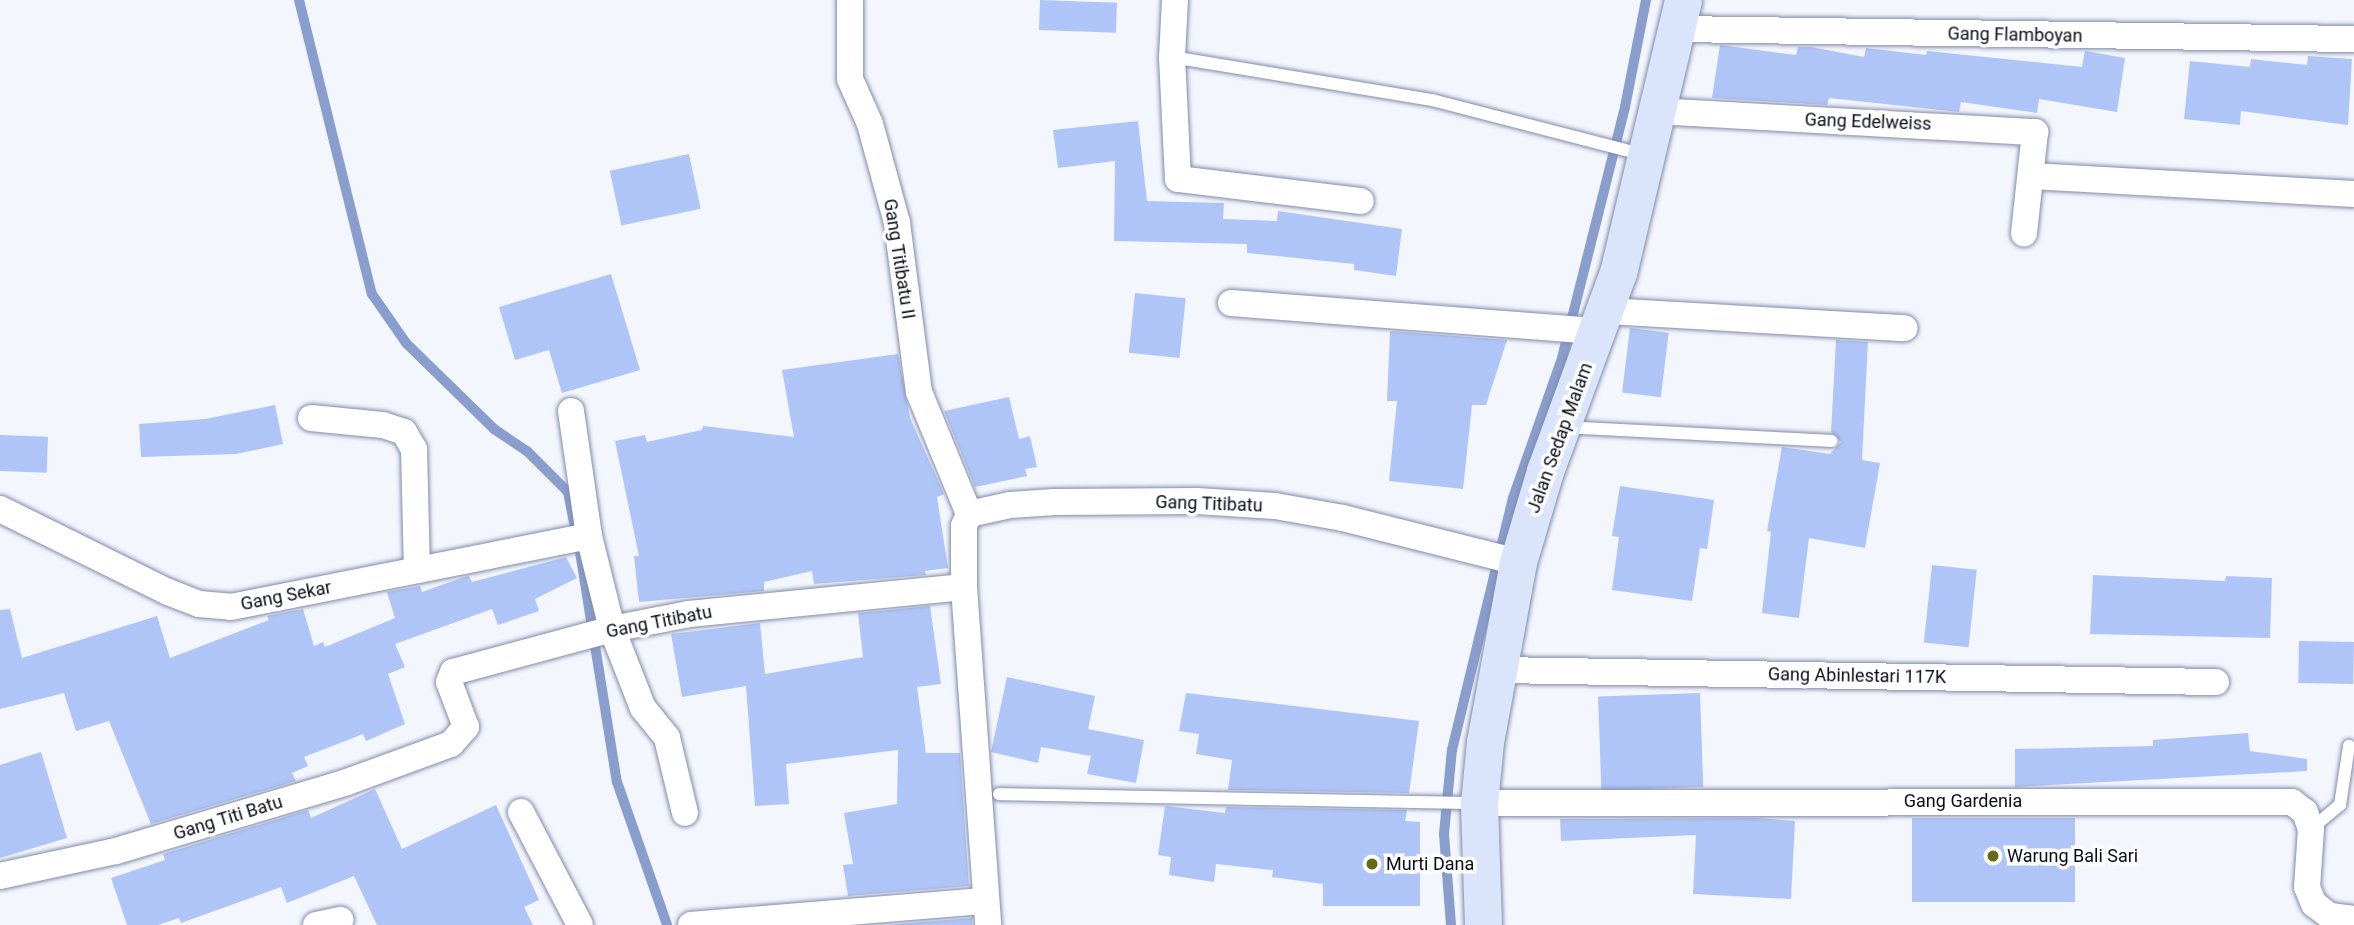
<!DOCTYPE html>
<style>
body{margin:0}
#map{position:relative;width:2354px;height:925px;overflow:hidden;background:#f3f6fd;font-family:Roboto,sans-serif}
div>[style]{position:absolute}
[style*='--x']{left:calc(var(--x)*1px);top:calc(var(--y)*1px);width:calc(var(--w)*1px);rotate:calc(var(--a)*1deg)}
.stream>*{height:10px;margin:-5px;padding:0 5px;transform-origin:5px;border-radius:5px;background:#8a9ece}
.building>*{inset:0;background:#b0c5f7;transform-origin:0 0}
.roads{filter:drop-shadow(0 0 2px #808caa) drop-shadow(0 0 2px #808caa)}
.lane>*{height:12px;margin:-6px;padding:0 6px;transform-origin:6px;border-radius:6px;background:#fff}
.street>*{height:26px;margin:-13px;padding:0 13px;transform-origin:13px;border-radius:13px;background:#fff}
.secondary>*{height:37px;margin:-18.5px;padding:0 18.5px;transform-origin:18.5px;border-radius:18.5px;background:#dae4fb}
.dots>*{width:19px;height:19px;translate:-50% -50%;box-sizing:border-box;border:4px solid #fff;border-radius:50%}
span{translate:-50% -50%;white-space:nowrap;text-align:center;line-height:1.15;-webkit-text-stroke:7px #fff;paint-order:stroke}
.street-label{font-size:18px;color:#090d17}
.poi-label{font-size:18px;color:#090d17}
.left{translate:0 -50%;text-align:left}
</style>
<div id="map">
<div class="stream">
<div style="--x:299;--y:0;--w:303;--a:76.1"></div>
<div style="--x:372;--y:294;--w:60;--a:55.2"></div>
<div style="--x:406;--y:343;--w:123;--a:44.3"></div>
<div style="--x:494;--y:429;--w:40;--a:34"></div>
<div style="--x:527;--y:451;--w:58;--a:45"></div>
<div style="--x:568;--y:492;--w:36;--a:79"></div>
<div style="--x:580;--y:552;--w:233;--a:80.9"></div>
<div style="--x:617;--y:782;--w:151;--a:70.7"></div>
<div style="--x:1451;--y:925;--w:91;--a:-94.4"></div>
<div style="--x:1444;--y:834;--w:84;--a:-84.6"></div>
<div style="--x:1452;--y:750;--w:259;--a:-76.4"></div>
<div style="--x:1513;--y:498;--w:148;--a:-70.7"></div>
<div style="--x:1562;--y:358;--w:259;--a:-75.9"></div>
<div style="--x:1625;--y:107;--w:109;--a:-78.9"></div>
</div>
<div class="building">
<div style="left:1040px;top:0;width:77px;height:30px;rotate:2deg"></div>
<div style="clip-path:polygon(1720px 45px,1796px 55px,1798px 47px,1811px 47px,1864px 57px,1866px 48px,1926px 55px,1927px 51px,2082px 67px,2085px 51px,2125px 58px,2117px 112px,2039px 99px,2037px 113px,1961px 102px,1959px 112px,1829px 98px,1827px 105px,1712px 98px)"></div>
<div style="clip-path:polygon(2308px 56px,2352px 59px,2348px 125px,2241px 111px,2240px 125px,2184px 119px,2190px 61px,2250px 67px,2251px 59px,2307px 65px)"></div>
<div style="clip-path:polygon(1138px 121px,1147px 201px,1224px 203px,1223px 219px,1277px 221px,1278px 211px,1402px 229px,1396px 276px,1354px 270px,1354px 264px,1247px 253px,1247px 244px,1114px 241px,1115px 161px,1058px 168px,1053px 130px)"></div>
<div style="left:689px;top:154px;width:56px;height:81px;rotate:78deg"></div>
<div style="clip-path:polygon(611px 274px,640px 370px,562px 393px,549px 350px,515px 360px,499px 307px)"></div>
<div style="left:1135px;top:293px;width:51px;height:60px;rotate:6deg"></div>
<div style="left:1630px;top:328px;width:39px;height:65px;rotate:7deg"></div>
<div style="clip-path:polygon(1390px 331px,1507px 340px,1486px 405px,1472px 405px,1463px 489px,1389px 481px,1397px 401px,1387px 401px)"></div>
<div style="clip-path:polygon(1836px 340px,1868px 342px,1862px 460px,1880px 463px,1865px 548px,1809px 538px,1799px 618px,1762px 613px,1771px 532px,1767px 531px,1782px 447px,1830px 454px,1841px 442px,1831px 432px)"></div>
<div style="clip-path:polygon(898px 354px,910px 418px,944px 494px,937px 497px,948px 568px,925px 571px,926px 575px,814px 584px,812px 571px,764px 582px,764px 591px,639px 602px,634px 556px,639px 556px,615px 441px,645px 435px,647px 442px,702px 430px,703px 426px,794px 437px,782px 370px)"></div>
<div style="clip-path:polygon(1009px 397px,1019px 439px,1030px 436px,1037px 467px,1025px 469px,1027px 476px,975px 487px,944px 411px)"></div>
<div style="clip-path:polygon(275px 405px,283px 444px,236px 454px,141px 457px,139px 424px,205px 419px)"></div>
<div style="left:0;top:435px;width:48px;height:36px;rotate:2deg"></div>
<div style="clip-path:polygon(1620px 486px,1714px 500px,1707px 549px,1700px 548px,1692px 601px,1612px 590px,1619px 537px,1612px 536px)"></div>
<div style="clip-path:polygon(566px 557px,577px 578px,535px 599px,539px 611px,498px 625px,492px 609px,395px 644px,405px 667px,388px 674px,405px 724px,366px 741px,363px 734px,304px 757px,308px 766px,292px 773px,296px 781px,151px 824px,109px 721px,76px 731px,64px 693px,0 709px,0 610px,10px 609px,22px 658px,157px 616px,170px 658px,269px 620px,267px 616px,303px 609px,314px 646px,323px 642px,325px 647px,395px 618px,387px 592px,420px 586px,422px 592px,464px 577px,469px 576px,472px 582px)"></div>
<div style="left:1932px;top:565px;width:45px;height:78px;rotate:6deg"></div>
<div style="clip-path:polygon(2093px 575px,2225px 581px,2226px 576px,2272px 578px,2270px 638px,2090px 634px)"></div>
<div style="clip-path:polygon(930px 606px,941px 684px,917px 687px,926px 753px,960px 753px,969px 886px,848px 896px,843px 865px,853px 864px,844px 813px,897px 804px,898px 750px,786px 764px,789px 804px,755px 806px,746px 686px,682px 697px,671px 634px,760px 623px,765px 674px,863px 657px,858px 613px)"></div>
<div style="left:2299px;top:641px;width:55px;height:42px;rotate:1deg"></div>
<div style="clip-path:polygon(1007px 677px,1095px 696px,1088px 729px,1144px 740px,1136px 783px,1087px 774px,1091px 756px,1041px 747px,1038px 763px,991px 752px)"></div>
<div style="clip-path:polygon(1186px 693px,1419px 721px,1409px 793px,1228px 790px,1232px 760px,1196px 754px,1199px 734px,1179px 731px)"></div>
<div style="left:1700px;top:693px;width:94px;height:102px;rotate:88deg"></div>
<div style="clip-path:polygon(2248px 733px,2250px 751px,2307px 759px,2307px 771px,2015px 787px,2015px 749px,2153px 746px,2153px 740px)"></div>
<div style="clip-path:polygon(41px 752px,67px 838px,0 858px,0 765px)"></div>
<div style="clip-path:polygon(375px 789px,402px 849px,496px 805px,539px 900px,524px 907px,533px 925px,377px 925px,354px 876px,287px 903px,281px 887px,181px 923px,179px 918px,158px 925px,127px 925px,111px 878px,165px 860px,163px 854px,308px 810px,311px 818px)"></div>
<div style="clip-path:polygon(1165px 806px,1225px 813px,1226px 807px,1407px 810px,1405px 821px,1420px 822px,1420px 906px,1323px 906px,1323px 884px,1272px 877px,1273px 870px,1216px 864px,1214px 882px,1169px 875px,1171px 857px,1158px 855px)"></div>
<div style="clip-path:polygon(1756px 818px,1795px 821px,1791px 899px,1693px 894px,1696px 835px,1561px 841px,1560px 819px)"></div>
<div style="left:1912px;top:818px;width:163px;height:84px"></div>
<div style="clip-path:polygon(972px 918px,972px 925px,885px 925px)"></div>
</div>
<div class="roads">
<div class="lane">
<div style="--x:1172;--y:57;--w:264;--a:9.4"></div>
<div style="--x:1432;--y:100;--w:219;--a:14.5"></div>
<div style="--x:1564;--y:427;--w:268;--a:3"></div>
<div style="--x:999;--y:794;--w:476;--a:1.1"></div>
<div style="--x:2311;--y:829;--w:38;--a:-40"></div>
<div style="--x:2340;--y:805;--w:60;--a:-81.3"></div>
</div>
<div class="street">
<div style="--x:850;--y:0;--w:79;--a:90"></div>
<div style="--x:850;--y:79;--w:49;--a:66"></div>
<div style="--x:870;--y:124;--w:103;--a:74.7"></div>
<div style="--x:897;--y:223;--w:170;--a:82.6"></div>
<div style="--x:919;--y:392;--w:132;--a:67.7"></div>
<div style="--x:1175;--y:0;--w:57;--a:93"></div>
<div style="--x:1172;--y:57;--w:122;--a:87.2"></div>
<div style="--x:1178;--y:179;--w:184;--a:6.9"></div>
<div style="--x:1677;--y:29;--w:677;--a:0.85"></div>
<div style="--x:1656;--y:111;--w:380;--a:3.2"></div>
<div style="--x:2035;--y:132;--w:102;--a:96.2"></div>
<div style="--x:2031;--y:176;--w:324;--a:3.2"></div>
<div style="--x:1231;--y:303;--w:368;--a:4.4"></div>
<div style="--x:1607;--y:311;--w:298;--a:3.3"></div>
<div style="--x:571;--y:411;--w:126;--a:81.8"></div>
<div style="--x:589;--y:536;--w:96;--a:76.1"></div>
<div style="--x:612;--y:629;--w:85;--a:68.6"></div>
<div style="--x:643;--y:708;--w:38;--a:51"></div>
<div style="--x:667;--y:738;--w:77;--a:76.5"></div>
<div style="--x:311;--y:418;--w:72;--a:5.6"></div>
<div style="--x:383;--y:425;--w:22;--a:18"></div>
<div style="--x:404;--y:432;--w:20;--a:60"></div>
<div style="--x:414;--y:449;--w:121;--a:88.6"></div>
<div style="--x:0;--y:509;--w:187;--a:26.3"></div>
<div style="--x:168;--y:592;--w:33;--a:21"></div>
<div style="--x:199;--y:604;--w:32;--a:5"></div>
<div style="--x:231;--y:607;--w:365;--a:-11.2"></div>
<div style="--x:969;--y:514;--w:42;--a:-12.4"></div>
<div style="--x:1010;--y:505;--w:45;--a:-3.8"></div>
<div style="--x:1055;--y:502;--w:142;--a:-0.4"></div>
<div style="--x:1197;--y:501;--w:78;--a:3.7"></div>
<div style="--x:1275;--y:506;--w:69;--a:10"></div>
<div style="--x:1343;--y:518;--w:180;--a:14.1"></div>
<div style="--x:969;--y:514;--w:13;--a:113"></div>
<div style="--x:964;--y:526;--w:61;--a:90"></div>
<div style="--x:964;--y:587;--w:339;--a:85.9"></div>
<div style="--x:1498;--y:670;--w:718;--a:0.96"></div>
<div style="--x:1479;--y:803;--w:813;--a:-0.07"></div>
<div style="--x:2292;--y:802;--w:16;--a:38"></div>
<div style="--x:2305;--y:812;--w:18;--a:71"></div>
<div style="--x:2311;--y:829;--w:58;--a:93.9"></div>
<div style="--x:2307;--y:887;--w:18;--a:68"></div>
<div style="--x:2314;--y:904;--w:20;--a:37"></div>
<div style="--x:2330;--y:916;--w:24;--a:7"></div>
<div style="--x:521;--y:812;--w:127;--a:62.4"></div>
<div style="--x:0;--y:876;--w:119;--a:-12.2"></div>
<div style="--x:116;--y:851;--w:241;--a:-16.6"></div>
<div style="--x:347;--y:782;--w:111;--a:-20.1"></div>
<div style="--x:451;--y:744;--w:23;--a:-49"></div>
<div style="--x:466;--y:727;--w:48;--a:-110.7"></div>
<div style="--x:449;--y:682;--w:11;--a:-68"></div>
<div style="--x:453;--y:672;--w:165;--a:-15.1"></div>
<div style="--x:612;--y:629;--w:78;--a:-11"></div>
<div style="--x:689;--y:614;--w:276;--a:-5.6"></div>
<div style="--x:316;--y:925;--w:25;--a:-12"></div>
<div style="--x:691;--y:925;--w:295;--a:-4.7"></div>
</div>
<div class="secondary">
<div style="--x:1483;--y:925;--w:122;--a:-91.9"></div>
<div style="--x:1479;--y:803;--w:61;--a:-84.4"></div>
<div style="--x:1485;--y:742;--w:183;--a:-79.6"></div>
<div style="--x:1518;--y:562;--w:95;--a:-73.5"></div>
<div style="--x:1545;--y:471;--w:211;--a:-69.8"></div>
<div style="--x:1618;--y:273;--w:281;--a:-76.6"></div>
</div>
</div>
<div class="dots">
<div style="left:1993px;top:856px;background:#616c14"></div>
<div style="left:1372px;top:864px;background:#616c14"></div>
</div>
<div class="street-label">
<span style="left:2015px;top:35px;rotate:1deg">Gang Flamboyan</span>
<span style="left:1868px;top:122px;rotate:2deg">Gang Edelweiss</span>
<span style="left:899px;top:259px;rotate:81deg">Gang Titibatu II</span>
<span style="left:1560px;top:438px;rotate:-70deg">Jalan Sedap Malam</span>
<span style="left:1209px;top:504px;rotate:2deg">Gang Titibatu</span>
<span style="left:286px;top:596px;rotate:-11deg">Gang Sekar</span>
<span style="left:659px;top:622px;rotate:-11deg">Gang Titibatu</span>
<span style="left:1857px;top:676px;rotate:1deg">Gang Abinlestari 117K</span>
<span style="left:1963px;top:801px">Gang Gardenia</span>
<span style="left:228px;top:818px;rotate:-17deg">Gang Titi Batu</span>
</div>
<div class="poi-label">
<span class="left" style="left:2007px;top:856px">Warung Bali Sari</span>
<span class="left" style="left:1386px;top:864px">Murti Dana</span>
</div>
</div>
